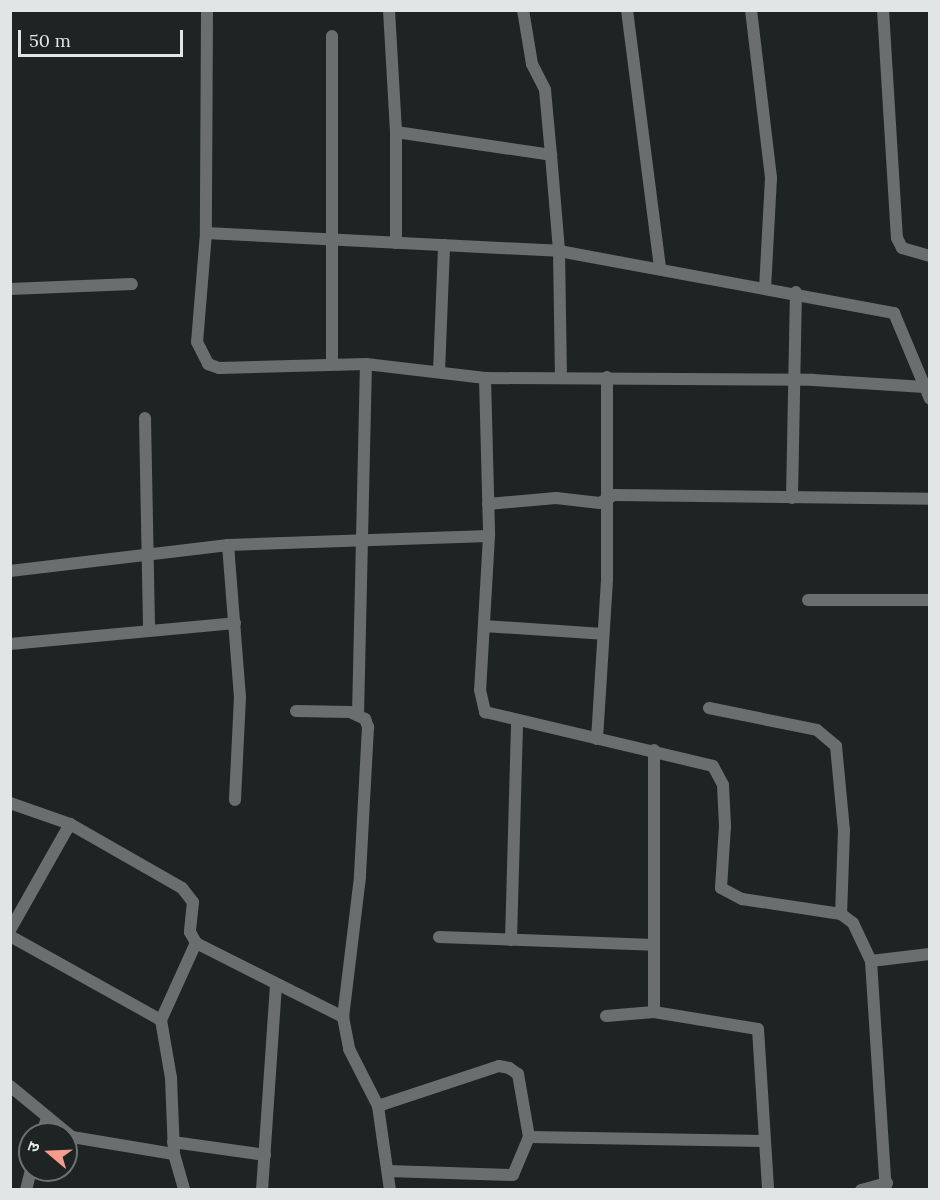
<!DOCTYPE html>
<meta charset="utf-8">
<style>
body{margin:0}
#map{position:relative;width:940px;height:1200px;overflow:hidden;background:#1e2424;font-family:Lora,"Noto Sans Devanagari",serif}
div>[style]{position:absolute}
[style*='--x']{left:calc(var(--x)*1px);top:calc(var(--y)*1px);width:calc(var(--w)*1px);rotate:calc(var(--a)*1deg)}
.minor>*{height:12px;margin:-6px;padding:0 6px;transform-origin:6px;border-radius:6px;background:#6b6e6f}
span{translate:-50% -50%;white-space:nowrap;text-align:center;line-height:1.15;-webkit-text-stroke:6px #1e2424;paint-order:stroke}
.frame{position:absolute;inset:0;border:12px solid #e1e5e5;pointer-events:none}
.north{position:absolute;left:18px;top:1122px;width:60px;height:60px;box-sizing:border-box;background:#1e2424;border:2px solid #6c7171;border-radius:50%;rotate:289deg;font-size:16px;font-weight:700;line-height:24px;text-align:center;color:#e1e5e5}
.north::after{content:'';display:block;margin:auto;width:21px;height:27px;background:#f49d8d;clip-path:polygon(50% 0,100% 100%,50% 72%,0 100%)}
.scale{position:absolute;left:18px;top:30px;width:165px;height:27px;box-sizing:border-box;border:3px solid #e1e5e5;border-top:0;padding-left:8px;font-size:18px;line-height:21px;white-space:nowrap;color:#e1e5e5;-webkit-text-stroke:4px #1e2424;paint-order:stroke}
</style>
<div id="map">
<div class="minor">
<div style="--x:207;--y:10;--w:223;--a:90.3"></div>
<div style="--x:206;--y:233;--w:109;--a:94.7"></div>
<div style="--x:197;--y:342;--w:25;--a:63"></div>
<div style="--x:208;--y:364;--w:12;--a:20"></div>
<div style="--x:219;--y:368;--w:147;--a:-1.6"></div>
<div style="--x:366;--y:364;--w:120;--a:6.7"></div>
<div style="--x:485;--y:378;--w:328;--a:0.3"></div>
<div style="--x:813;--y:380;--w:112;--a:3.6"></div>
<div style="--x:389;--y:10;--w:122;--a:86.7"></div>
<div style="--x:396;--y:132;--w:157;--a:8.4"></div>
<div style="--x:551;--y:155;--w:96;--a:85.2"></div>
<div style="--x:559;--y:251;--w:126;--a:89.1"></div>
<div style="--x:523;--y:10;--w:55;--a:80.5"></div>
<div style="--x:532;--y:64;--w:29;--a:63"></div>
<div style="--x:545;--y:90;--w:65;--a:84.7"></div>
<div style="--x:627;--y:10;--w:258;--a:82.7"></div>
<div style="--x:751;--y:10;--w:169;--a:83.2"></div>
<div style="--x:771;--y:178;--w:110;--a:93.1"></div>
<div style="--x:883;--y:10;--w:228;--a:86.5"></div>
<div style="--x:897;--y:238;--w:11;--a:63"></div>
<div style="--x:902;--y:248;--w:29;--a:16"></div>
<div style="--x:396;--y:132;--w:111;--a:90"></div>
<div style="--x:206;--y:233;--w:353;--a:2.9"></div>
<div style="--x:559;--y:251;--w:341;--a:10.5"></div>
<div style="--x:894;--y:313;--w:93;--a:67.3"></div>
<div style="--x:10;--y:289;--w:122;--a:-2.3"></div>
<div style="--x:332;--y:363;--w:327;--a:-90"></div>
<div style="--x:439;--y:372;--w:127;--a:-87.7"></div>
<div style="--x:485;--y:378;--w:158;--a:88.5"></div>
<div style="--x:489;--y:536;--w:154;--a:93.3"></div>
<div style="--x:480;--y:690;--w:23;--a:77"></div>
<div style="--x:485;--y:712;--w:234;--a:13.3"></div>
<div style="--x:713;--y:766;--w:21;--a:62"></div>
<div style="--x:723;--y:785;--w:41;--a:87.2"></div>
<div style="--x:725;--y:826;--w:62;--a:93.7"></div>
<div style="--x:721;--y:888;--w:24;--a:28"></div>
<div style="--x:742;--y:899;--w:100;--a:8.6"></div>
<div style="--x:841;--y:914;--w:15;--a:37"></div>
<div style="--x:853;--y:923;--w:42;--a:64.7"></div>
<div style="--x:871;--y:961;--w:229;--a:86.3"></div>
<div style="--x:145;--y:418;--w:213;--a:88.9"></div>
<div style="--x:792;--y:498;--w:206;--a:-88.9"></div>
<div style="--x:488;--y:504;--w:68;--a:-5"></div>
<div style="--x:556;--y:498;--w:44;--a:6.5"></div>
<div style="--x:600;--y:503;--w:16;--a:-30"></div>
<div style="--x:614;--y:495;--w:316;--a:0.7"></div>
<div style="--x:228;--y:545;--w:152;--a:85.5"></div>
<div style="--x:240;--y:697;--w:103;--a:92.8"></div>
<div style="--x:10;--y:571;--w:220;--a:-6.8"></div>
<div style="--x:228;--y:545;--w:261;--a:-2"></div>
<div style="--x:808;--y:600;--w:122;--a:0"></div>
<div style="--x:484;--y:626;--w:119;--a:3.8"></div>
<div style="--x:10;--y:644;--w:226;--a:-5.3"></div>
<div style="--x:709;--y:708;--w:110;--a:11.5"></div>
<div style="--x:817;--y:730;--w:25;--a:40"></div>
<div style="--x:836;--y:746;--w:84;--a:84.6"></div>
<div style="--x:844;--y:830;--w:84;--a:92"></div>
<div style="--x:296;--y:711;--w:54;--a:1.1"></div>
<div style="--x:350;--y:712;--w:17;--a:25"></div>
<div style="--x:365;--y:719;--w:9;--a:69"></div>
<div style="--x:368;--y:727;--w:150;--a:93.1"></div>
<div style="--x:360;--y:877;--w:141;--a:96.9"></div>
<div style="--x:358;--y:715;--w:351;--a:-88.7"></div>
<div style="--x:597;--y:739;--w:161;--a:-86.4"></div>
<div style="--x:607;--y:578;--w:201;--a:-90"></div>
<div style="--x:654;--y:750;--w:195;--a:90"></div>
<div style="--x:10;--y:803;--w:64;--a:19.3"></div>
<div style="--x:70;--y:824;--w:129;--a:29.7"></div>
<div style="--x:182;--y:888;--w:18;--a:52"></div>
<div style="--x:193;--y:902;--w:30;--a:96"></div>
<div style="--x:190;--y:932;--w:13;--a:61"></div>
<div style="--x:196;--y:943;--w:165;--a:26.7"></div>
<div style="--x:343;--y:1017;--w:33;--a:79"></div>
<div style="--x:349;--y:1049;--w:64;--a:63"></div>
<div style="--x:378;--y:1106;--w:85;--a:81.9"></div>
<div style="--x:10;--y:930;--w:122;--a:-60.5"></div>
<div style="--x:10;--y:936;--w:173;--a:29.1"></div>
<div style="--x:161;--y:1020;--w:59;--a:80.2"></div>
<div style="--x:171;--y:1078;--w:76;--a:87.7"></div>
<div style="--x:174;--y:1154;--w:37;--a:74"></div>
<div style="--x:439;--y:937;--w:215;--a:2.1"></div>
<div style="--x:654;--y:945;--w:67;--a:90"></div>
<div style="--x:654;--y:1012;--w:105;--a:9.3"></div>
<div style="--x:758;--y:1029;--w:161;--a:86.4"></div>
<div style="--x:511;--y:940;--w:218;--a:-88.4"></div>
<div style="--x:871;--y:961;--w:59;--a:-6.8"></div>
<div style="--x:606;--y:1016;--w:48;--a:-4.8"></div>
<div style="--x:161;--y:1020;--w:85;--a:-65.6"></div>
<div style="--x:10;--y:1086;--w:80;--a:39.4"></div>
<div style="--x:72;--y:1137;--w:103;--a:9.5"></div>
<div style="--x:378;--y:1106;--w:127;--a:-18.3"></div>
<div style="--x:499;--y:1066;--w:10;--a:11"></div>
<div style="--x:509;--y:1068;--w:11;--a:34"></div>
<div style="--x:518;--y:1074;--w:64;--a:80.1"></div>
<div style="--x:529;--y:1137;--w:41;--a:112.8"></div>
<div style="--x:513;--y:1175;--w:125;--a:-178.2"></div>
<div style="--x:42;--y:1134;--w:17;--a:-73"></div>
<div style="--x:529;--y:1137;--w:235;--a:1"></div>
<div style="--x:173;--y:1142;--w:93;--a:8"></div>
<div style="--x:26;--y:1190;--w:21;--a:-76"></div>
<div style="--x:262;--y:1190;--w:206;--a:-86.1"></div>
<div style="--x:861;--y:1190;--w:27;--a:-15"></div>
</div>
<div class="frame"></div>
<div class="north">उ</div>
<div class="scale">50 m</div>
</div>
